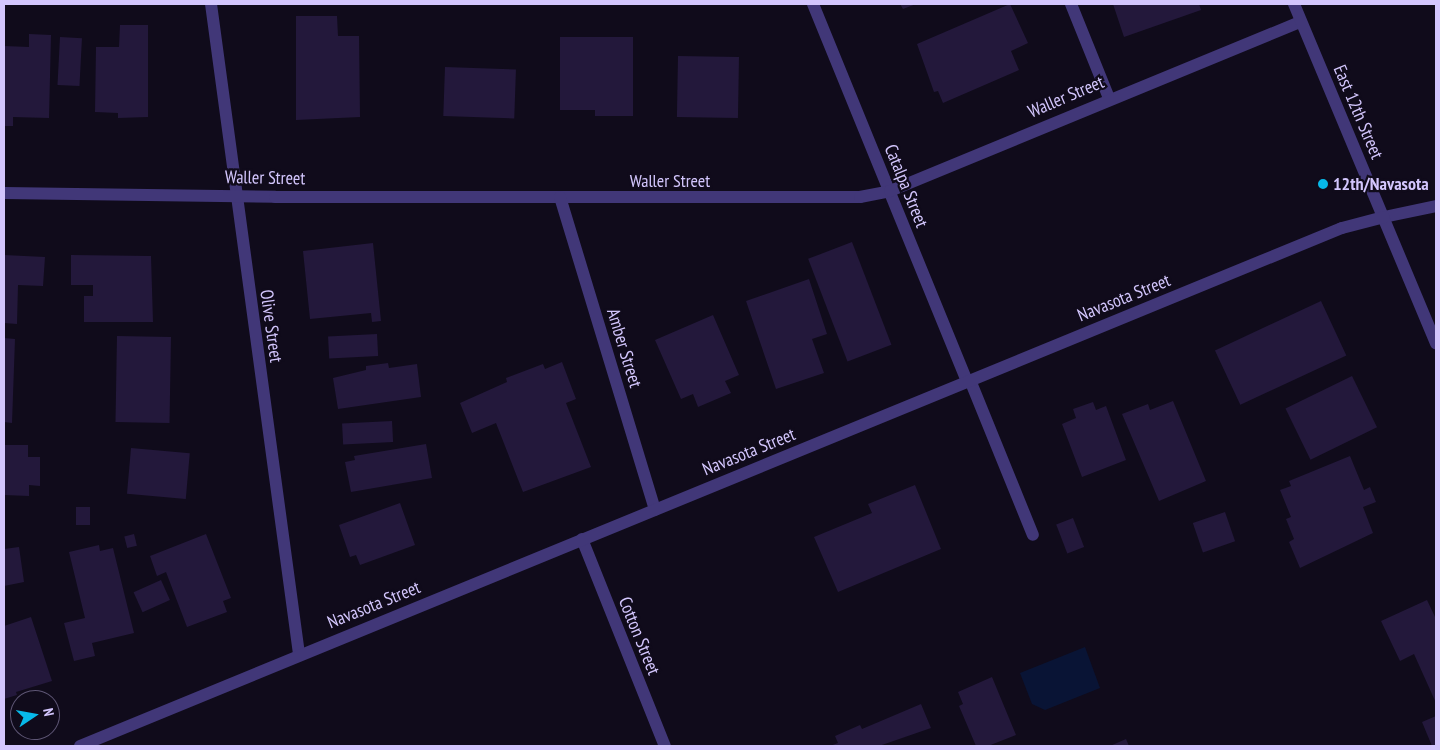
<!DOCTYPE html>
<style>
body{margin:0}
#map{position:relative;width:1440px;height:750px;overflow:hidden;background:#100b1b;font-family:"PT Sans Narrow",sans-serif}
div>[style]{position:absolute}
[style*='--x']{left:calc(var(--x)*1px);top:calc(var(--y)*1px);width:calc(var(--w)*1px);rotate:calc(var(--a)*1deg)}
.water>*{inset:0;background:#091435}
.building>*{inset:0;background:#23183b;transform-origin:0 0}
.service>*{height:12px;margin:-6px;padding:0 6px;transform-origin:6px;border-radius:6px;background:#413778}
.minor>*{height:12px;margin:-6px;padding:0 6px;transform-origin:6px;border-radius:6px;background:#413778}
.tertiary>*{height:12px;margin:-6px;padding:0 6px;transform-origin:6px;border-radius:6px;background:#413778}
.dots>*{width:14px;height:14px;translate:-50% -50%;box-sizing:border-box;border:2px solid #100b1b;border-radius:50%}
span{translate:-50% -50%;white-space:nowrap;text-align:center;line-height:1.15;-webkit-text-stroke:4.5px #100b1b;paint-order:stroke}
.street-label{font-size:18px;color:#d3c6fd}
.poi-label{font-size:18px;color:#d3c6fd;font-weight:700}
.left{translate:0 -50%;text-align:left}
.frame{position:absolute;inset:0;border:5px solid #d3c6fd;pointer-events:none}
.north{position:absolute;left:10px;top:690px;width:50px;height:50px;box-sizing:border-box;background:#100b1b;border:1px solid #5e5675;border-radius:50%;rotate:78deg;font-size:14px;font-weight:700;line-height:20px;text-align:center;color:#d3c6fd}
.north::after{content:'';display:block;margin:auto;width:18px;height:22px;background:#07b9e9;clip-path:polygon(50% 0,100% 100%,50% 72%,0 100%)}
</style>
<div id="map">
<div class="water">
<div style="clip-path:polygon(1085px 647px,1100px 688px,1045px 710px,1032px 704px,1020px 673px)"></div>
</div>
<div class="building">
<div style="clip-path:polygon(900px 4px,916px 4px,903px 9px)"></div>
<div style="clip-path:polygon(1010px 4px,1028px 43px,1011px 51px,1019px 70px,943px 103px,938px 91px,934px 92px,917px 44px)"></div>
<div style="clip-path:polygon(1113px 4px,1199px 4px,1201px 10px,1124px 37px)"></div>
<div style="clip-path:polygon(296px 16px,337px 16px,338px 36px,359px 36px,360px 117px,296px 120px)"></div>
<div style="clip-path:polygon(120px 25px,148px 25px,148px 117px,118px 118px,118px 113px,95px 112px,96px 47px,119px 47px)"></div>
<div style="clip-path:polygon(29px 34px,51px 35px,49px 118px,13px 117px,13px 126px,4px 126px,4px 46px,29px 47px)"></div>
<div style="left:60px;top:37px;width:22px;height:48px;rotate:3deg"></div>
<div style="clip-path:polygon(560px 37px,633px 37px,633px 116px,595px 116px,595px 110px,560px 110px)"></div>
<div style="left:678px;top:56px;width:61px;height:61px;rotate:1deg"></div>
<div style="left:445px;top:67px;width:71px;height:49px;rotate:2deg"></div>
<div style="left:852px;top:242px;width:110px;height:47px;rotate:69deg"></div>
<div style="clip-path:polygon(373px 243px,381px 321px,372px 322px,371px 313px,310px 319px,303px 251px)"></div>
<div style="clip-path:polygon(4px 255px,45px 257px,43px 286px,18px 285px,17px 324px,4px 323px)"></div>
<div style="clip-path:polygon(71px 255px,151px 256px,153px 322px,84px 322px,84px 296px,93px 296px,93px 285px,71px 285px)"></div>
<div style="clip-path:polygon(809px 279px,827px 334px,812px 339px,824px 373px,776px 389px,746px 301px)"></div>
<div style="left:1321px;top:301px;width:60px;height:117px;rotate:65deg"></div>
<div style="clip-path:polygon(713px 315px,739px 375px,725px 381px,731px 393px,698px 407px,693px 394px,681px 399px,655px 340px)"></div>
<div style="left:377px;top:334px;width:22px;height:49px;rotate:87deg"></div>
<div style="left:117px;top:336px;width:54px;height:86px;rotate:1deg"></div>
<div style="clip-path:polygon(4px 338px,15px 339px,12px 423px,4px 422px)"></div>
<div style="clip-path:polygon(562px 362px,576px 399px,566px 403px,591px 467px,523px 492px,496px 423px,472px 433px,460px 403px,507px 382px,506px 378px,543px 364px,545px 369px)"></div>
<div style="clip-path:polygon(388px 363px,389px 368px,417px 364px,421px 397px,338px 409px,333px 378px,366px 370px,366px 366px)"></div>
<div style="left:1352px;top:376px;width:57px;height:74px;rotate:64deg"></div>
<div style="clip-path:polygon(1173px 401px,1206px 481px,1159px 501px,1122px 414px,1148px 404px,1150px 410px)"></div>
<div style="clip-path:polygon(1093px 402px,1096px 410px,1106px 406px,1126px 460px,1082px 477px,1062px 424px,1076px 418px,1073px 409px)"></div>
<div style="left:392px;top:421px;width:21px;height:50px;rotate:87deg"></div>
<div style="clip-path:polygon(426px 444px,432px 478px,351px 492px,345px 462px,355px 460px,354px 456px)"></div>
<div style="clip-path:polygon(4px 445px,28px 445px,28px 457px,40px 457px,40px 486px,29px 485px,29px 496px,4px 495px)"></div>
<div style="left:131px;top:448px;width:59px;height:46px;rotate:5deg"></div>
<div style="clip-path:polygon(1350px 456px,1364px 490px,1370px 487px,1376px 502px,1363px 507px,1373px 533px,1300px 568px,1289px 542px,1294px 539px,1286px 519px,1291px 517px,1280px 490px,1291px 486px,1289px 481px)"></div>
<div style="clip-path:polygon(915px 485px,941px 549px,838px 592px,814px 537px,872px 513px,868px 504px)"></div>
<div style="clip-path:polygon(400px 503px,415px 545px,360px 565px,356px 555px,350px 557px,339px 525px)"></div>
<div style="left:76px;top:507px;width:14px;height:18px"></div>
<div style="left:1225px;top:512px;width:31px;height:34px;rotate:71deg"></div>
<div style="left:1073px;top:518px;width:31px;height:18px;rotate:69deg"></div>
<div style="left:134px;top:534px;width:12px;height:10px;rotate:76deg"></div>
<div style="clip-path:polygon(206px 534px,231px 598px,223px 601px,227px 612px,187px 627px,166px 572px,157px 576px,150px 556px)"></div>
<div style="clip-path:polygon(99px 545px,100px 551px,113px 548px,134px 633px,92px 643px,95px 656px,74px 661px,64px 623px,85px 618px,69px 552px)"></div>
<div style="clip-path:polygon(19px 547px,24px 582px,4px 586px,4px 549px)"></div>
<div style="left:161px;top:580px;width:22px;height:30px;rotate:66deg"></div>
<div style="clip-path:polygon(1427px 600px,1436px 619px,1436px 703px,1414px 654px,1400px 661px,1381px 621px)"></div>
<div style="clip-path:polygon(31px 617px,52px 681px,16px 692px,17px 695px,4px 699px,4px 626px)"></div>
<div style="clip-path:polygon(992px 677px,1016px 735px,988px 746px,976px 746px,959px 706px,963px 704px,958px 692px)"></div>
<div style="clip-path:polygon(921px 704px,931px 728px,879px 746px,830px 746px,838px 743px,835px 736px,860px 725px,862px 729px)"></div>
<div style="clip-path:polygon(1436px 716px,1436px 746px,1432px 746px,1422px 722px)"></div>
<div style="clip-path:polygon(1126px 739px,1129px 746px,1110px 746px)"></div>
</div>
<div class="service">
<div style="--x:1071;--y:4;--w:101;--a:68"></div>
<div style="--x:970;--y:380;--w:167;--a:67.9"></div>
</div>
<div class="minor">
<div style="--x:211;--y:4;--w:656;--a:82.29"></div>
<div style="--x:813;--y:4;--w:407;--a:67.8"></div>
<div style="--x:4;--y:193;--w:271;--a:0.8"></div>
<div style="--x:275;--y:197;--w:585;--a:0"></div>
<div style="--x:860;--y:197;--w:31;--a:-11"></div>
<div style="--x:890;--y:191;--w:444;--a:-22.4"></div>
<div style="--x:560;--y:197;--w:327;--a:73.1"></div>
<div style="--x:1384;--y:217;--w:53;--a:-11.9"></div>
<div style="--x:582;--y:539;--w:223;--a:68.2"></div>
</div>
<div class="tertiary">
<div style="--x:1294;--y:4;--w:368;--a:67.3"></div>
<div style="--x:80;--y:746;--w:1364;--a:-22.32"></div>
<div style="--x:1342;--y:228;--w:43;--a:-14.7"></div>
</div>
<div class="dots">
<div style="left:1323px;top:184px;background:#07b9e9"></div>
</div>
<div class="street-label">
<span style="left:1066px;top:97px;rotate:-23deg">Waller Street</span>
<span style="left:1358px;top:112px;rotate:67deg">East 12th Street</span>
<span style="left:265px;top:178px;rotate:1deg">Waller Street</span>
<span style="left:670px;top:181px">Waller Street</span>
<span style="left:906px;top:186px;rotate:68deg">Catalpa Street</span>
<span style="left:1124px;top:298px;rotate:-22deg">Navasota Street</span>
<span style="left:271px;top:326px;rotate:82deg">Olive Street</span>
<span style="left:624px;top:348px;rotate:73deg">Amber Street</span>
<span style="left:749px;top:452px;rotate:-22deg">Navasota Street</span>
<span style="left:374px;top:605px;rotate:-22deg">Navasota Street</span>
<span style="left:639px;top:636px;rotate:68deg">Cotton Street</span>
</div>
<div class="poi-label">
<span class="left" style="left:1333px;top:184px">12th/Navasota</span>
</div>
<div class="frame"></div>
<div class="north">N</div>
</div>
